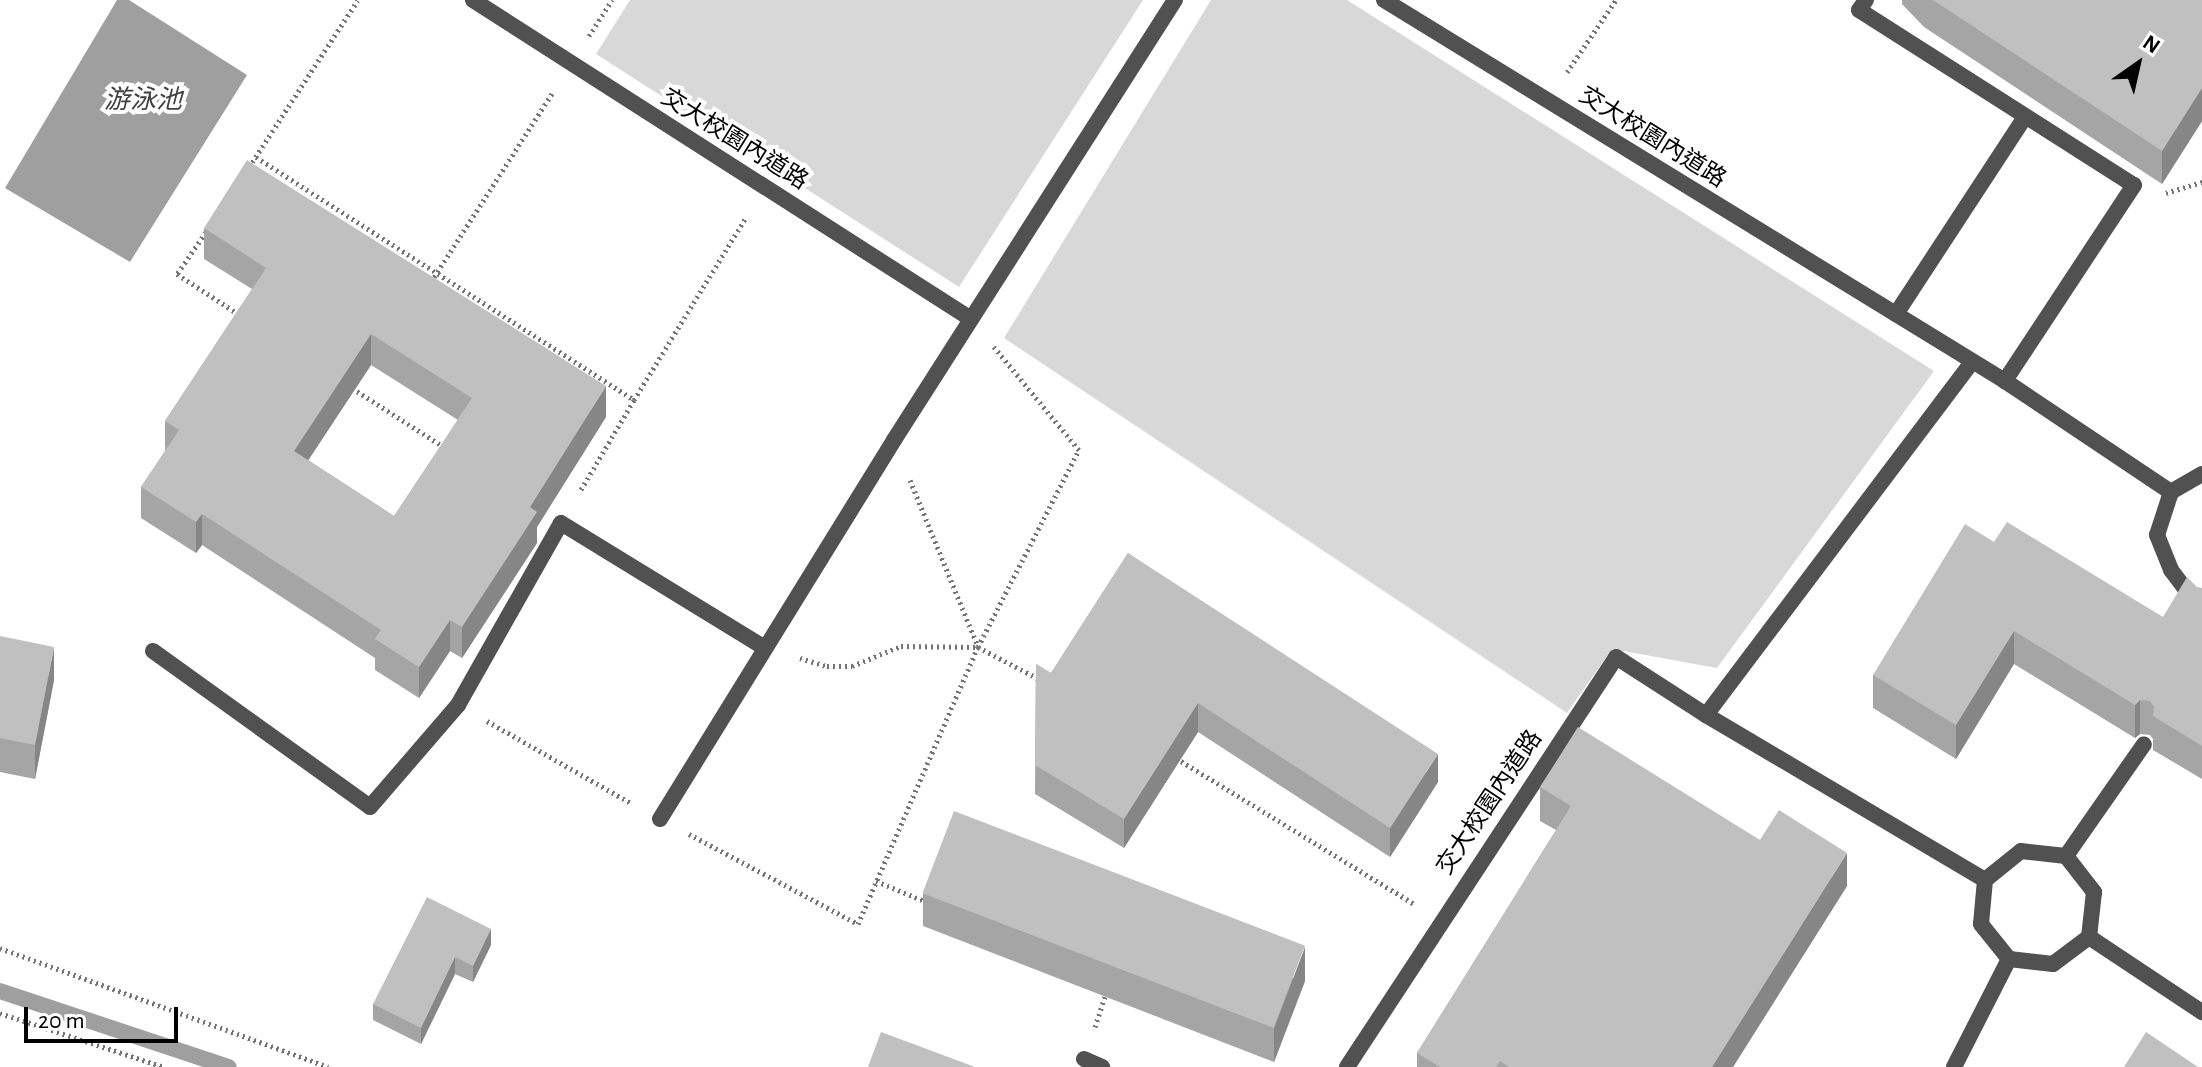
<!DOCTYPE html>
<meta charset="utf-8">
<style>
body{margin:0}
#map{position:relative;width:2202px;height:1067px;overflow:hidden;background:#fff;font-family:"Alegreya Sans","Noto Sans TC",sans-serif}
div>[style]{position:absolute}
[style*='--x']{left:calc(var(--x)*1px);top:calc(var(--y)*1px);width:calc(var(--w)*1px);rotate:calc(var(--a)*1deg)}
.green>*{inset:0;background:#d8d8d8}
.water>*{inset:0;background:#9f9f9f}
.stream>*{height:16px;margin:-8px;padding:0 8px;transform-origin:8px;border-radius:8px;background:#9f9f9f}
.path>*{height:5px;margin-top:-2.5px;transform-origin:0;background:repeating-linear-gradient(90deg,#737373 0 2px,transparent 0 6px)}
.lane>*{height:16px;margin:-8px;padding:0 8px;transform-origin:8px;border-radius:8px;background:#515151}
.wall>*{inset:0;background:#a5a5a5}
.shaded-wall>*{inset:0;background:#868686}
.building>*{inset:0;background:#c0c0c0;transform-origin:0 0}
span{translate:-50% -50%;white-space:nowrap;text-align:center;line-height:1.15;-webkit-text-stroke:8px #fff;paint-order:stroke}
.street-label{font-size:24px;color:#000}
.water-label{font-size:26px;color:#404040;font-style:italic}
.north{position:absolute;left:2098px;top:24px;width:80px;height:80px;-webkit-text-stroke:6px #fff;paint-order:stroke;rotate:34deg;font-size:22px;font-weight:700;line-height:32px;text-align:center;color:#000}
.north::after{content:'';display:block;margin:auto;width:28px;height:36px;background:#000;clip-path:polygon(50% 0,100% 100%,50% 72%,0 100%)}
.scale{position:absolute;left:24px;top:1007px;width:154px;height:36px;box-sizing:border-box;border:4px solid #000;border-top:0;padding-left:10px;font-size:24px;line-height:28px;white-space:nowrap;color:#000;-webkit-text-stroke:6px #fff;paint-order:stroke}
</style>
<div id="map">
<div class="green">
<div style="clip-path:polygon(630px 0,1143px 0,959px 287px,596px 54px)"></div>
<div style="clip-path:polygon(1211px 0,1347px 0,1934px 371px,1717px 668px,1612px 649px,1567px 713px,1004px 338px)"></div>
</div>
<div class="water">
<div style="clip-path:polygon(117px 0,129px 0,247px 75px,130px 262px,5px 188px)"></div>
</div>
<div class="stream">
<div style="--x:0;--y:991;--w:241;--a:18.4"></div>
</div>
<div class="path">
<div style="--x:589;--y:36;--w:43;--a:-57.4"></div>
<div style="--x:1567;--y:72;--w:87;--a:-55.8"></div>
<div style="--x:256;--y:157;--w:449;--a:32.7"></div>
<div style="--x:634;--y:400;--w:108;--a:120.6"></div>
<div style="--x:249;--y:167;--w:199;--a:-56.9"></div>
<div style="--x:2166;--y:193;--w:38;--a:-17"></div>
<div style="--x:206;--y:232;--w:51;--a:124.6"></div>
<div style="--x:177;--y:274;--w:75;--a:33.1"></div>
<div style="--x:431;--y:282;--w:226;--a:-57.3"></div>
<div style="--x:352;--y:388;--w:109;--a:32.7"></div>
<div style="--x:634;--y:400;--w:215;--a:-58.5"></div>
<div style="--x:910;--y:480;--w:180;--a:67.8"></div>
<div style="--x:978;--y:647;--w:69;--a:27.7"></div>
<div style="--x:800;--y:658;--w:28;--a:17"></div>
<div style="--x:827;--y:666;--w:25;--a:0"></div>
<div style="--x:852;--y:666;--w:53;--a:-22.2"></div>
<div style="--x:901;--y:646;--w:77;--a:0.7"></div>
<div style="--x:978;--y:647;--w:221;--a:-62.9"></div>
<div style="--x:1079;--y:450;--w:134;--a:-129.5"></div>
<div style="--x:487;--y:721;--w:166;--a:29.7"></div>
<div style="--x:1176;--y:758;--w:278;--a:31.5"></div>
<div style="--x:689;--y:834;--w:191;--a:28"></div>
<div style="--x:858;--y:924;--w:302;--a:-66.6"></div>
<div style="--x:876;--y:881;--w:55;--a:22.4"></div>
<div style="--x:0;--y:948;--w:349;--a:19.9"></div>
<div style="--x:0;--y:1013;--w:173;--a:18.2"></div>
<div style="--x:1095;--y:1027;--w:32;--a:-72"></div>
</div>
<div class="lane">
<div style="--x:473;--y:0;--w:591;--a:32.64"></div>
<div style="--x:1384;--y:0;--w:729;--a:31.53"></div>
<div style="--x:2005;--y:381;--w:200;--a:33.8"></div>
<div style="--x:1866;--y:0;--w:12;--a:125"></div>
<div style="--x:1859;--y:10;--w:326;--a:32.5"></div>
<div style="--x:2134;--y:185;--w:235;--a:123.4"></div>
<div style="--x:1896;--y:314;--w:235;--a:-56.8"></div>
<div style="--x:2202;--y:474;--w:36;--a:150"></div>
<div style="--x:2171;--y:492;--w:45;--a:108"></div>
<div style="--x:2157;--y:535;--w:38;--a:68"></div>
<div style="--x:2171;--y:570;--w:51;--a:52.9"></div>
<div style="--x:153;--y:651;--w:267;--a:35.7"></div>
<div style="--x:370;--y:807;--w:135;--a:-49.2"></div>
<div style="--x:458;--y:705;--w:209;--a:-60.5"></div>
<div style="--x:561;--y:523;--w:239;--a:31.5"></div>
<div style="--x:1706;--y:715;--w:442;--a:-53"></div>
<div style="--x:660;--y:819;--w:445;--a:-58.3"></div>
<div style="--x:894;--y:440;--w:522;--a:-57.44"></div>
<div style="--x:2021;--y:851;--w:45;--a:6.3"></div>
<div style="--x:2066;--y:856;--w:46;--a:52.1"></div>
<div style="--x:2094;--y:892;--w:45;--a:96.3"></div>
<div style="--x:2089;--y:937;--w:45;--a:143.1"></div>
<div style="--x:2053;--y:964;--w:44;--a:-173.5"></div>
<div style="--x:2009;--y:959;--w:45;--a:-128.7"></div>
<div style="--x:1981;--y:924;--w:44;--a:-84.8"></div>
<div style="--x:1985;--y:880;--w:46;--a:-38.9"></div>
<div style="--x:2066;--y:856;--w:136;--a:-55.1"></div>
<div style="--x:2089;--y:937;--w:136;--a:33.6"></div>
<div style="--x:1084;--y:1059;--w:20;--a:24"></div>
<div style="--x:1347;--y:1067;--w:490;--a:-56.7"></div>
<div style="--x:1616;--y:657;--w:107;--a:32.8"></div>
<div style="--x:1706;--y:715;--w:324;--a:30.6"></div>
<div style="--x:1954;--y:1067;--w:121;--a:-63"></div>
</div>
<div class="wall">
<div style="clip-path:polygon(1902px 0,2202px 0,2202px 121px,2162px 184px,1924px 27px,1902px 4px)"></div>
<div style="clip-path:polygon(evenodd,204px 228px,606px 417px,537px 527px,537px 543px,462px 658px,450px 651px,419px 698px,375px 670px,375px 658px,202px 545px,196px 553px,141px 518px,141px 487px,165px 451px,165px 421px,252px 289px,204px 259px,204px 228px,371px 365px,458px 420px,394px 516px,308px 460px,371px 365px)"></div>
<div style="clip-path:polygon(1994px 542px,2163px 617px,2202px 588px,2202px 779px,2153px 750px,2153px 739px,2150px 735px,2140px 734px,2135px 738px,2014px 664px,1956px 759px,1873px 708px,1873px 675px)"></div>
<div style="clip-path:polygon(1128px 553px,1438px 782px,1390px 857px,1198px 732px,1124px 848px,1035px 794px,1036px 664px,1051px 673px)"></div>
<div style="clip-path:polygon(0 636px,54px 680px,35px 779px,0 772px)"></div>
<div style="clip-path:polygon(1540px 787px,1760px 840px,1847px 886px,1733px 1067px,1417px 1067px,1417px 1053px,1556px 830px,1540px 821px)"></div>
<div style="clip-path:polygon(923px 893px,1305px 981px,1274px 1062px,923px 926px)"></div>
<div style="clip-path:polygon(491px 929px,491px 945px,473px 982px,455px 974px,421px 1044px,373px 1020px,373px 1004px)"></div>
</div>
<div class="shaded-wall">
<div style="clip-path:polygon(2202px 88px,2202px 121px,2162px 184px,2162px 151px)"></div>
<div style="clip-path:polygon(371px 334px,371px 365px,294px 482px,294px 451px)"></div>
<div style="clip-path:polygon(606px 386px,606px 417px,537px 527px,537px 543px,462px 658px,462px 627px,530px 507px)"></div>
<div style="clip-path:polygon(202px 514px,202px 545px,196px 553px,196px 522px)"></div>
<div style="clip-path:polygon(450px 620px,450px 651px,419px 698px,419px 667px)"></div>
<div style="clip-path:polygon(2014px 631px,2014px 664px,1956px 759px,1956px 725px)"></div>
<div style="clip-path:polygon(54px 647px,54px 680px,35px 779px,35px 745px)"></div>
<div style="clip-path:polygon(2140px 700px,2140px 734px,2135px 738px,2135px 705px)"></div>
<div style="clip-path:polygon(1198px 703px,1198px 732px,1124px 848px,1124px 819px)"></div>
<div style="clip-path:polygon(1438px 754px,1438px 782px,1390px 857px,1390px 828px)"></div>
<div style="clip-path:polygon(1847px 853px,1847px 886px,1733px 1067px,1712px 1067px)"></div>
<div style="clip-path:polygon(491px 929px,491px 945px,473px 982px,473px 966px)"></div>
<div style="clip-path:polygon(1305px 947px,1305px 981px,1274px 1062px,1274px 1029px)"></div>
<div style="clip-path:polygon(455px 957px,455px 974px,421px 1044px,421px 1028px)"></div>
</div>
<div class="building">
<div style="clip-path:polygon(1933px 0,2202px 0,2202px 88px,2162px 151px)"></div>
<div style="clip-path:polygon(evenodd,247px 160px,606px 386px,530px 507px,537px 512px,462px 627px,450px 620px,419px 667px,375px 639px,381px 630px,202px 514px,196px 522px,141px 487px,179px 430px,165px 421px,266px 268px,204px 228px,247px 160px,371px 334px,472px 398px,394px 516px,294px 451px,371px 334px)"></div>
<div style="clip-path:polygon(2007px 522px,2163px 617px,2187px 577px,2197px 587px,2202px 588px,2202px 746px,2153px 716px,2154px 707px,2150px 701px,2140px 700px,2135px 705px,2014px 631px,1956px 725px,1873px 675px,1965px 524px,1994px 542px)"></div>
<div style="clip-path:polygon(1128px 553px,1438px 754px,1390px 828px,1198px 703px,1124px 819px,1035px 765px,1036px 664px,1051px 673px)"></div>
<div style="clip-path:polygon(0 636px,54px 647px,35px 745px,0 738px)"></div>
<div style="clip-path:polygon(1578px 727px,1760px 840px,1779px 810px,1847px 853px,1712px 1067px,1509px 1067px,1500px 1061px,1496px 1067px,1440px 1067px,1417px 1053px,1571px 806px,1540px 787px)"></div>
<div style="left:954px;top:811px;width:376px;height:88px;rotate:21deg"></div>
<div style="clip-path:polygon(427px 897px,491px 929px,473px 966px,455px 957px,421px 1028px,373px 1004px)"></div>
<div style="clip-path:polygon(881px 1032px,975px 1067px,868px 1067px)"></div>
<div style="clip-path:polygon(2146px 1032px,2198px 1067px,2124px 1067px)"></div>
</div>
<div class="street-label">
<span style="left:1652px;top:138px;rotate:32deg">交大校園內道路</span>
<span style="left:734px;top:140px;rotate:32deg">交大校園內道路</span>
<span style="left:1490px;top:803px;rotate:-56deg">交大校園內道路</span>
</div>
<div class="water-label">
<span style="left:143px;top:101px">游泳池</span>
</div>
<div class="north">N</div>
<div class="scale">20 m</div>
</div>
